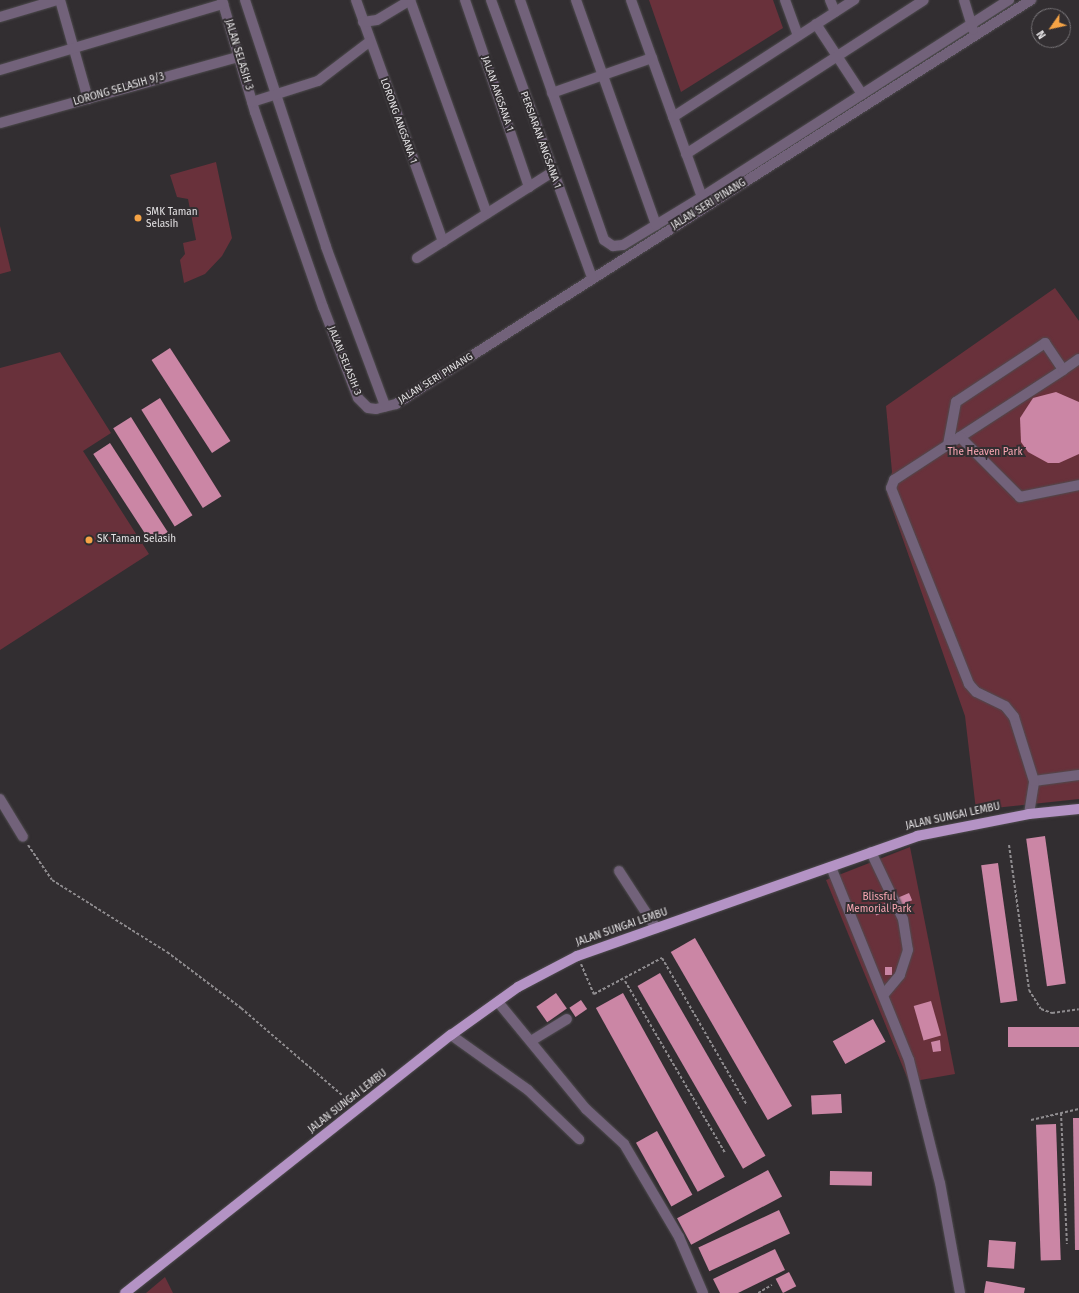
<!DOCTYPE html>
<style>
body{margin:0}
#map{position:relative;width:1079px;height:1293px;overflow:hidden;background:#322e31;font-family:"Fira Sans",sans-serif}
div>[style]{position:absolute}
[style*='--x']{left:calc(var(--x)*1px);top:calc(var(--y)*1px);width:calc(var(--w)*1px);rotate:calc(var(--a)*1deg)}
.green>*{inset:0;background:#69313b}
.building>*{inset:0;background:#cb86a5;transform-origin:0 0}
.path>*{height:2px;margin-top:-1px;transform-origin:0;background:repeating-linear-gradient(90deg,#8f8c8f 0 3px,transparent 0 5px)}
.roads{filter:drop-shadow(0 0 1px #4e4b4e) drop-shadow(0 0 1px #4e4b4e)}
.minor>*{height:10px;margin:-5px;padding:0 5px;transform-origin:5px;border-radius:5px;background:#72627a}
.major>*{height:10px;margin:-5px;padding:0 5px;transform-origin:5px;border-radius:5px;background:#b493c5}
.dots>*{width:11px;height:11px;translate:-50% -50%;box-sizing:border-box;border:2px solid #322e31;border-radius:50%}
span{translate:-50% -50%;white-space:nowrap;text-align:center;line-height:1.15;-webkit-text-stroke:4px #322e31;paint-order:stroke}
.street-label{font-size:10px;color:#e4e2e4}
.poi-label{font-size:10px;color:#e4e2e4}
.left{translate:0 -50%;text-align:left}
.park-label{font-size:10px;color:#fba8b4}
.north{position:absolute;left:1031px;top:8px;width:40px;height:40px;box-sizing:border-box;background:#322e31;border:1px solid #797679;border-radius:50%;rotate:236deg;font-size:11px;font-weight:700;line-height:16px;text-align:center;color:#e4e2e4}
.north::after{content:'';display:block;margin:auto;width:14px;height:18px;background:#f5a345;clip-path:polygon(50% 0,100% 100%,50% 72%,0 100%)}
</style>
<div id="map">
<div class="green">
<div style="clip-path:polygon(649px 0,773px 0,783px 28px,681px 92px)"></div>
<div style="clip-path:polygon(216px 162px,232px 238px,222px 256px,205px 274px,184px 283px,180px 260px,185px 254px,183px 243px,196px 240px,188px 199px,177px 197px,170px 175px)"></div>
<div style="clip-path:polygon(0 226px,11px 271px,0 274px)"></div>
<div style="clip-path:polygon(1055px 288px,1079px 321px,1079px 799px,976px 810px,965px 716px,887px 494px,892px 472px,886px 406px)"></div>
<div style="clip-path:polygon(60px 352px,111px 433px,83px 451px,149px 554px,0 650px,0 368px)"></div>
<div style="clip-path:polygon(910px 847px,955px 1074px,909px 1082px,826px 880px)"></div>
<div style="clip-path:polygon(165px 1277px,173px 1293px,146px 1293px)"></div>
</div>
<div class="building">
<div style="left:170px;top:348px;width:111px;height:22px;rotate:57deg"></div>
<div style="clip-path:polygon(1056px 392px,1079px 402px,1079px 454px,1059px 463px,1048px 463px,1028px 452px,1021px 442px,1020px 418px,1033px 398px)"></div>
<div style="left:160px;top:398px;width:116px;height:22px;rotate:58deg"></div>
<div style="left:131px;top:417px;width:116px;height:21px;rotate:58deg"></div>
<div style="left:110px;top:443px;width:106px;height:20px;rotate:57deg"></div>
<div style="left:1045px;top:836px;width:149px;height:19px;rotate:82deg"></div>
<div style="left:998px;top:863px;width:139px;height:17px;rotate:82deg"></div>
<div style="left:909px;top:893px;width:8px;height:39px;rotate:67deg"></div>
<div style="left:695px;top:938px;width:194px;height:28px;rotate:60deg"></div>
<div style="left:885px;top:967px;width:7px;height:8px"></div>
<div style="left:660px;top:973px;width:211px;height:26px;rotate:60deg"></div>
<div style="left:556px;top:993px;width:19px;height:24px;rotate:55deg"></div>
<div style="left:623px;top:993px;width:210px;height:31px;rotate:61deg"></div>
<div style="left:581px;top:1000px;width:11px;height:14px;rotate:56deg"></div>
<div style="left:931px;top:1001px;width:36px;height:18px;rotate:74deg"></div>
<div style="left:873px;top:1019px;width:26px;height:46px;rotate:61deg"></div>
<div style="left:1079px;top:1027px;width:20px;height:71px;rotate:90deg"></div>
<div style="clip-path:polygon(940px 1040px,941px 1051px,933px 1052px,931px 1042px)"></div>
<div style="left:841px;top:1094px;width:19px;height:30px;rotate:87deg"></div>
<div style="clip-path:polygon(1073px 1118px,1079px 1118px,1079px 1250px,1075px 1250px)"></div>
<div style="left:1056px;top:1124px;width:136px;height:20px;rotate:88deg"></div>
<div style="left:657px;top:1131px;width:73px;height:24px;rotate:61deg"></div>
<div style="left:768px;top:1170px;width:30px;height:103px;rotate:62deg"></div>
<div style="left:830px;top:1171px;width:42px;height:14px;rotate:1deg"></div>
<div style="left:779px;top:1210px;width:26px;height:89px;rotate:65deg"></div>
<div style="left:989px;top:1240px;width:27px;height:27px;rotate:4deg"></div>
<div style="clip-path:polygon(775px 1249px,785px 1270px,738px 1293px,720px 1293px,713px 1279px)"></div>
<div style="left:789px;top:1272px;width:16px;height:15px;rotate:63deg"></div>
<div style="clip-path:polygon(986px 1281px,1025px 1288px,1024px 1293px,984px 1293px)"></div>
</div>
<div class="path">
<div style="--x:28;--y:845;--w:42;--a:55.6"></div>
<div style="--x:52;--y:880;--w:136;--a:32.1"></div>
<div style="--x:167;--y:952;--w:93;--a:37.1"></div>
<div style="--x:241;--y:1008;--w:144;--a:40.8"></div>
<div style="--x:1009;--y:845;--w:146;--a:82.1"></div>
<div style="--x:1029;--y:990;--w:22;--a:58"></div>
<div style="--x:1041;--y:1009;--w:12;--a:20"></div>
<div style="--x:1052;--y:1013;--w:27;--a:-8"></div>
<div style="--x:581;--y:964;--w:33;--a:67"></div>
<div style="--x:594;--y:994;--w:77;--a:-27.9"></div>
<div style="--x:662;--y:958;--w:170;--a:60"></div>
<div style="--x:625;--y:981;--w:199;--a:59.8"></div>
<div style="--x:1061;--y:1113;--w:131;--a:87.4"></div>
<div style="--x:1031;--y:1120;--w:49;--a:-12.9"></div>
<div style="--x:758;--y:1293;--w:16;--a:-30"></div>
</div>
<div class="roads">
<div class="minor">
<div style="--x:60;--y:0;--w:103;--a:74.2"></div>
<div style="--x:222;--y:0;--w:117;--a:73.6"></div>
<div style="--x:255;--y:112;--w:207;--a:70.8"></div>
<div style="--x:323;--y:307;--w:97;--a:69"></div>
<div style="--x:358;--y:398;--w:14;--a:45"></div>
<div style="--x:368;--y:408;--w:8;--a:7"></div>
<div style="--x:376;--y:409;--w:21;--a:-14"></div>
<div style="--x:396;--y:404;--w:753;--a:-32.47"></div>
<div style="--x:245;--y:0;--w:260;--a:71.8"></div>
<div style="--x:326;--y:247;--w:170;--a:69.6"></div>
<div style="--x:356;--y:0;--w:257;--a:70.2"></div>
<div style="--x:410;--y:0;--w:227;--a:70.2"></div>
<div style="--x:465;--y:0;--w:198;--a:71.1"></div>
<div style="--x:491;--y:0;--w:296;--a:70"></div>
<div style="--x:520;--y:0;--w:254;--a:70.7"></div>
<div style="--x:604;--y:240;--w:11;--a:34"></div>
<div style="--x:613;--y:246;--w:10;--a:-6"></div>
<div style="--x:623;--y:245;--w:92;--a:-31.3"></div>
<div style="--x:702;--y:197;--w:365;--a:-32.7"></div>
<div style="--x:576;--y:0;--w:239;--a:70.4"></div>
<div style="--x:631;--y:0;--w:216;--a:70.2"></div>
<div style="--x:785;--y:0;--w:38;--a:70"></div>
<div style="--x:830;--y:0;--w:13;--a:67"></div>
<div style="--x:964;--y:0;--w:31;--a:73"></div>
<div style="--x:0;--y:17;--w:59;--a:-16.6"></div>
<div style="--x:363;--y:22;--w:14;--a:-8"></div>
<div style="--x:377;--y:20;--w:39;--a:-31"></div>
<div style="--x:816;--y:24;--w:84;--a:56.7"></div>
<div style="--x:0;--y:70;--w:233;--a:-16.5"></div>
<div style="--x:552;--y:93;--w:106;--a:-19.3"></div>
<div style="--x:252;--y:102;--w:69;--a:-17.7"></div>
<div style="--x:318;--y:81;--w:64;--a:-37.4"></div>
<div style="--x:673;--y:117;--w:216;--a:-32.9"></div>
<div style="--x:0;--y:123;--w:247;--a:-15.5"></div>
<div style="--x:686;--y:154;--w:283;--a:-32.9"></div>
<div style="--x:417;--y:258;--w:159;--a:-32.4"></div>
<div style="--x:960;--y:437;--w:123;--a:-33"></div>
<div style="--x:948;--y:445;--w:44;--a:-79.5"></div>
<div style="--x:956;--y:402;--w:107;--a:-33.5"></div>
<div style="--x:1045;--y:343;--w:32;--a:56"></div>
<div style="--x:1063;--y:370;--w:19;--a:-35"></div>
<div style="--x:1034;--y:781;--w:45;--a:-7.6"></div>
<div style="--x:0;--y:799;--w:44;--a:58.8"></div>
<div style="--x:1029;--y:814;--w:33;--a:-81"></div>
<div style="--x:1034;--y:781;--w:67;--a:-107.4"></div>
<div style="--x:1014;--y:717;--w:14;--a:-129"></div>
<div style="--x:1005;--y:706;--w:32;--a:-154"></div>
<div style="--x:976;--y:692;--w:11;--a:-131"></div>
<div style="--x:969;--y:684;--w:211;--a:-111.7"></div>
<div style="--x:891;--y:488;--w:9;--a:-69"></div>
<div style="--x:894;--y:480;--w:79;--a:-33.1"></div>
<div style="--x:960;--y:437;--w:85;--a:45"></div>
<div style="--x:1020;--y:497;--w:60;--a:-11.5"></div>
<div style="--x:871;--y:852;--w:74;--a:64.5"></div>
<div style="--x:903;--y:919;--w:31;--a:81"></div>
<div style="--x:908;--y:950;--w:26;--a:108"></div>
<div style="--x:900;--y:975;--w:26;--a:130"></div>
<div style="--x:831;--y:867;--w:208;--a:68"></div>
<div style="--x:909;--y:1060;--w:127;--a:75.9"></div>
<div style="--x:940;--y:1183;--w:112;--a:79.7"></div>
<div style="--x:619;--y:871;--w:68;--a:57"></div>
<div style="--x:498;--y:1002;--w:139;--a:50.6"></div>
<div style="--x:586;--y:1109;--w:52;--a:42.6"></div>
<div style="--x:624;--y:1144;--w:108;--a:59.4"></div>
<div style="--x:679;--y:1237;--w:61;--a:66.8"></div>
<div style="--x:451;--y:1035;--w:95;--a:35.5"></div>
<div style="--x:528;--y:1090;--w:71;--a:43.9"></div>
<div style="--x:531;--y:1041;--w:42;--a:-31.4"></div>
</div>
<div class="major">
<div style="--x:125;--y:1293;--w:416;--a:-38.4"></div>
<div style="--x:451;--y:1035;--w:82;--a:-35.6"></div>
<div style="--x:518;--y:987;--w:67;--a:-27.7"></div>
<div style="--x:577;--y:956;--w:361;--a:-19.4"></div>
<div style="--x:917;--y:836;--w:114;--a:-11.1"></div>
<div style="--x:1029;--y:814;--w:50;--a:-5.7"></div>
</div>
</div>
<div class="dots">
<div style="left:138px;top:218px;background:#f5a345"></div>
<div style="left:89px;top:540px;background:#f5a345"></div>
</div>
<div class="street-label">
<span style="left:238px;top:55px;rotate:73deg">JALAN SELASIH 3</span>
<span style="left:119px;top:90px;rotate:-16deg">LORONG SELASIH 9/3</span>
<span style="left:497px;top:94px;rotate:71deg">JALAN ANGSANA 1</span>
<span style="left:398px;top:121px;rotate:70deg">LORONG ANGSANA 1</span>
<span style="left:540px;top:140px;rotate:70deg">PERSIARAN ANGSANA 1</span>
<span style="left:709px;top:205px;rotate:-32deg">JALAN SERI PINANG</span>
<span style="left:344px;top:361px;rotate:68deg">JALAN SELASIH 3</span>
<span style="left:436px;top:379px;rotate:-32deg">JALAN SERI PINANG</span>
<span style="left:953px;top:817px;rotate:-12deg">JALAN SUNGAI LEMBU</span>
<span style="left:622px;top:928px;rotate:-19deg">JALAN SUNGAI LEMBU</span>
<span style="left:348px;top:1102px;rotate:-38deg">JALAN SUNGAI LEMBU</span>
</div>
<div class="poi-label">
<span class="left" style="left:146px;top:218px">SMK Taman<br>Selasih</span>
<span class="left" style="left:97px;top:540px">SK Taman Selasih</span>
</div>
<div class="park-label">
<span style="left:985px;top:453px">The Heaven Park</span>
<span style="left:879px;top:903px">Blissful<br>Memorial Park</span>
</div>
<div class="north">N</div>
</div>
